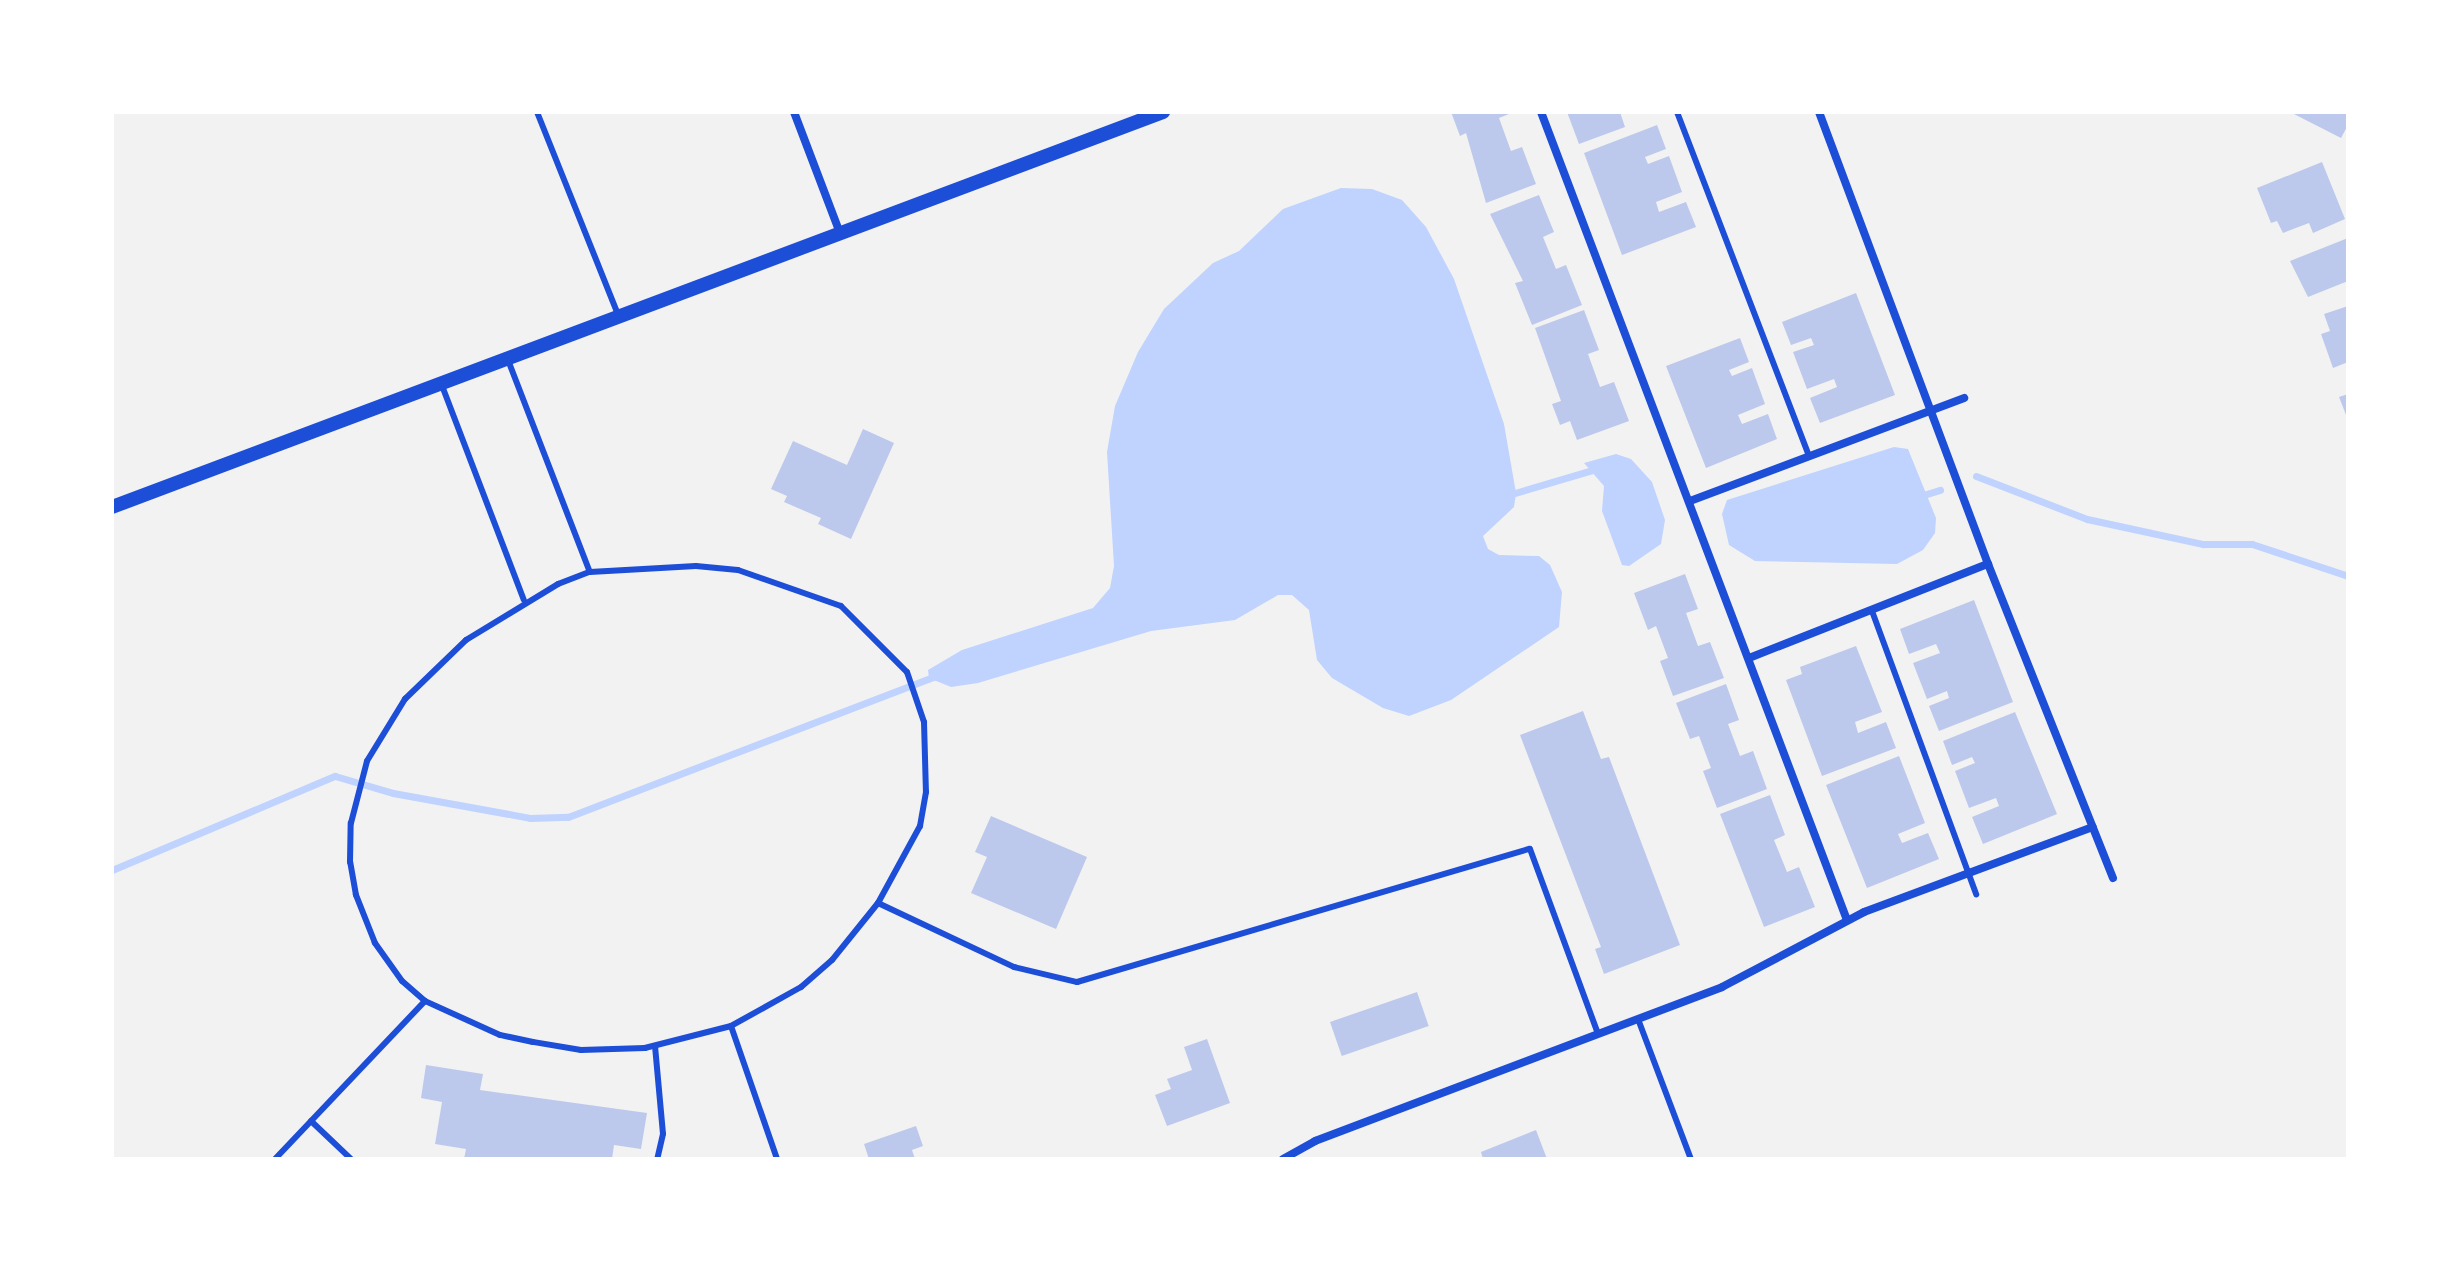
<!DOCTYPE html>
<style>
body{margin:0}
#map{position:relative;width:2460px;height:1271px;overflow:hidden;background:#f2f2f2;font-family:Quicksand,sans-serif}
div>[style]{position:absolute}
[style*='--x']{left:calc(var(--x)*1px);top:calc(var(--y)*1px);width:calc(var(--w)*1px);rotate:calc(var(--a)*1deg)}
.water>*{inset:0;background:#bfd3fe}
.stream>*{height:7px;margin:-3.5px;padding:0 3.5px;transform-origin:3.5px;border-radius:3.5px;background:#bfd3fe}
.building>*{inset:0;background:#bdc9ec;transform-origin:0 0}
.service>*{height:6px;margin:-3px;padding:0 3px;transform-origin:3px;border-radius:3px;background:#1d4ed8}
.minor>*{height:8px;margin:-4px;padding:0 4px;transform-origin:4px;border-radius:4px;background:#1d4ed8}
.tertiary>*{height:14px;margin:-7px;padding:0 7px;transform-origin:7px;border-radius:7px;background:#1d4ed8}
span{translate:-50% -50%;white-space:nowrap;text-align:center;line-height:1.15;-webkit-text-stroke:6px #fff;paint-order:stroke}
.frame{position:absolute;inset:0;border:114px solid #fff;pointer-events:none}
</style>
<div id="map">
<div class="water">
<div style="clip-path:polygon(1341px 188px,1372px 189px,1402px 200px,1426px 227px,1454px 279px,1504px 424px,1516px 493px,1514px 507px,1483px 536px,1488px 549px,1499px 555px,1539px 556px,1550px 565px,1562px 592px,1559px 627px,1451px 700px,1409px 716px,1383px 708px,1332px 678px,1317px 660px,1309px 610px,1292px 595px,1278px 595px,1235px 620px,1151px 631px,978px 683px,951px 687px,929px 678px,928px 670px,962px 650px,1093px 608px,1110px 588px,1114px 566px,1107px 452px,1115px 406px,1138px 352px,1164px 309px,1213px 263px,1239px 251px,1283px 209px)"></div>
<div style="clip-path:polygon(1894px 447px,1908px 449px,1936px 518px,1935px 533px,1923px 550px,1897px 564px,1755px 561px,1729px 545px,1722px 514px,1727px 500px)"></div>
<div style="clip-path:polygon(1616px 454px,1631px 459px,1652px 482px,1665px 520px,1661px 544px,1629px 566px,1622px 565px,1602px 511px,1604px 486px,1584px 463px)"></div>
</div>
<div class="stream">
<div style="--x:1976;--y:476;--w:119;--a:21.2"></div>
<div style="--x:2087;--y:519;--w:119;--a:12.2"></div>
<div style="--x:2203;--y:544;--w:49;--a:0"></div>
<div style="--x:2252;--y:544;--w:101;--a:18.4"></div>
<div style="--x:1508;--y:495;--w:92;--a:-16.5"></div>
<div style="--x:1920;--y:496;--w:21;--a:-17"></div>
<div style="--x:112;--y:870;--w:242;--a:-22.9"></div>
<div style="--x:335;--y:776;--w:60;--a:16.3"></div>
<div style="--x:393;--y:793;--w:139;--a:10.3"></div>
<div style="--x:530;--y:818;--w:38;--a:-2"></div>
<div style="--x:568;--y:817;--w:393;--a:-21"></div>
</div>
<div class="building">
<div style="clip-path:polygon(1451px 112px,1514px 112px,1499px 118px,1511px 151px,1522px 147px,1536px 184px,1486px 203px,1466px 133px,1460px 136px)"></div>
<div style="clip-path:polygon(1567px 112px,1620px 112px,1625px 127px,1579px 144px)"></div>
<div style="clip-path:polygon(2290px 112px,2348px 112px,2348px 125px,2341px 138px)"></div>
<div style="clip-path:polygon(1657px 125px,1666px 149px,1645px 157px,1648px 164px,1669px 156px,1682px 192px,1656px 202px,1659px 212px,1686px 202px,1696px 227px,1622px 255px,1584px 153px)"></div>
<div style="clip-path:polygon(2322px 162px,2345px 219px,2313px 233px,2309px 223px,2283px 233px,2277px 221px,2271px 223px,2257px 188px)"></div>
<div style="clip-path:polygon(1539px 195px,1554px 232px,1543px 237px,1556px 269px,1566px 265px,1582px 305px,1532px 325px,1515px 283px,1523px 281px,1490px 214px)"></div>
<div style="clip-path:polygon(2348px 238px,2348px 281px,2308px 297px,2290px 261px)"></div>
<div style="clip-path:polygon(1856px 293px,1895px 395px,1820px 423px,1810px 398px,1837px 387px,1834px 379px,1807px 389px,1793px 352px,1814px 345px,1811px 338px,1791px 345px,1782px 322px)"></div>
<div style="clip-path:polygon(2348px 306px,2348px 362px,2333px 368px,2321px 334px,2330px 331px,2324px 314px)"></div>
<div style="clip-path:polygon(1584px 310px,1599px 350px,1588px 354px,1600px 387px,1614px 382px,1629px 421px,1577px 440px,1570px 421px,1560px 425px,1552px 404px,1561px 401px,1535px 328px)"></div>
<div style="clip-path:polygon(1740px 338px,1749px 362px,1729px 370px,1732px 376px,1752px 368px,1765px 404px,1738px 415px,1742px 424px,1768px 414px,1777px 439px,1706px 468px,1666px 366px)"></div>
<div style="clip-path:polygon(2348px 394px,2348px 420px,2339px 397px)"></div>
<div style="clip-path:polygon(863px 429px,894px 443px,851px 539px,818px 524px,821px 518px,784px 502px,787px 496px,771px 489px,793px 441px,847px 465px)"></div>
<div style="clip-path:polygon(1685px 574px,1698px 609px,1686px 613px,1698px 646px,1710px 642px,1724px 678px,1673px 696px,1660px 661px,1668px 658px,1656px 626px,1648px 630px,1634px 593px)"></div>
<div style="clip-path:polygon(1974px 600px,2013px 702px,1939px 731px,1929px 706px,1949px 698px,1947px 691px,1927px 699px,1913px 663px,1940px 653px,1936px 644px,1909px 654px,1900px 629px)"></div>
<div style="clip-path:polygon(1856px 646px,1882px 712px,1855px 722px,1858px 733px,1886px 722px,1896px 748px,1822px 776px,1786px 680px,1802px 674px,1800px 667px)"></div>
<div style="clip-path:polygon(1726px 684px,1739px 720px,1728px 724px,1740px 756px,1753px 751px,1767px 789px,1717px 808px,1703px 771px,1711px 768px,1699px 736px,1690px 739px,1676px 703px)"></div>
<div style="clip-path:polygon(1583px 711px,1601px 759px,1609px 757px,1680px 945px,1604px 974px,1595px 949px,1601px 947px,1520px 735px)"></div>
<div style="clip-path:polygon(2015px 712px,2057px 814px,1983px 844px,1972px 817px,1999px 806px,1996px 798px,1969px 808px,1955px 771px,1975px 763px,1972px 757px,1952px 765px,1943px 741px)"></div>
<div style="clip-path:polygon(1899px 756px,1925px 823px,1898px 834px,1902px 843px,1928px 833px,1939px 859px,1867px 888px,1826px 785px)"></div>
<div style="clip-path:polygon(1770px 795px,1785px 835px,1774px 840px,1787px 872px,1799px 867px,1815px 907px,1764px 927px,1720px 814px)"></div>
<div style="clip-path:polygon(991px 816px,1087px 857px,1056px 929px,971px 893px,987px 857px,975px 852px)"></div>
<div style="left:1417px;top:992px;width:36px;height:92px;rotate:71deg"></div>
<div style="clip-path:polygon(1207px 1039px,1230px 1103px,1167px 1126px,1155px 1095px,1171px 1089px,1167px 1079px,1192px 1070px,1184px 1047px)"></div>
<div style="clip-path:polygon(426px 1065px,483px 1074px,480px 1090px,647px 1113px,641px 1149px,614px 1145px,612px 1159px,464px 1159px,466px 1149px,435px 1144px,442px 1102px,421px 1098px)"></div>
<div style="clip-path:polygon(916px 1126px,923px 1146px,912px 1150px,915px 1159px,869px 1159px,864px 1144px)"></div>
<div style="clip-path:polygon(1536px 1130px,1547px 1159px,1483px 1159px,1481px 1152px)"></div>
</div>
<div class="service">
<div style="--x:537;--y:112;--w:219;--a:68.2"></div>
<div style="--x:1677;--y:112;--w:368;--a:69"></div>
<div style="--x:508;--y:360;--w:227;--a:68.9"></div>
<div style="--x:441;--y:383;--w:232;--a:69.1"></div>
<div style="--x:696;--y:566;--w:42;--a:5.4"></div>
<div style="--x:738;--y:570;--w:109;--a:19.3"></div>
<div style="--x:841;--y:606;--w:93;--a:45"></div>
<div style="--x:907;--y:672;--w:53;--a:71.2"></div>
<div style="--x:924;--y:722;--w:70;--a:88.4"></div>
<div style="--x:926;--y:792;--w:35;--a:100"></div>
<div style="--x:920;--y:826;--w:88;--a:118.6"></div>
<div style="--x:878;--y:903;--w:73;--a:128.9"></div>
<div style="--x:832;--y:960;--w:41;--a:138.9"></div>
<div style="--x:801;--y:987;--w:80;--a:150.9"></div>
<div style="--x:731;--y:1026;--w:89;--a:165.7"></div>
<div style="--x:645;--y:1048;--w:64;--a:178.2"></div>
<div style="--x:581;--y:1050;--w:49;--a:-170.5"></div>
<div style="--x:533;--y:1042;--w:34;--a:-168"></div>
<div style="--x:500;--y:1035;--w:82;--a:-155.6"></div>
<div style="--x:425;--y:1001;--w:30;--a:-139"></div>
<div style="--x:402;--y:981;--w:47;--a:-125.4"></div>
<div style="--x:375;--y:943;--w:52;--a:-111.6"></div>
<div style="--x:356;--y:895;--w:34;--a:-100"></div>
<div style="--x:350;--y:862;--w:39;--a:-89"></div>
<div style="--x:351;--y:823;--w:64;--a:-75.5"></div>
<div style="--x:367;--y:761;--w:73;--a:-58.5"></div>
<div style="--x:405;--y:699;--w:85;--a:-44"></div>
<div style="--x:466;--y:640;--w:108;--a:-31.3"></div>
<div style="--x:558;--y:584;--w:34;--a:-21"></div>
<div style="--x:590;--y:572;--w:106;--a:-3.2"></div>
<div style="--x:1872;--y:611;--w:302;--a:69.8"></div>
<div style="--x:878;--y:903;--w:150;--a:25.2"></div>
<div style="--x:1014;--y:967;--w:65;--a:13.4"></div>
<div style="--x:1077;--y:982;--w:472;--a:-16.4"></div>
<div style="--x:1530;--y:849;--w:197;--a:69.8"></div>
<div style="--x:1638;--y:1019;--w:150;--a:69.3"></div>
<div style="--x:731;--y:1026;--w:141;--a:70.9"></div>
<div style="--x:655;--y:1046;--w:88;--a:84.8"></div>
<div style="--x:663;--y:1134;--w:26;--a:103"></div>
<div style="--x:311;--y:1121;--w:55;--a:43.5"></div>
<div style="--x:275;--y:1159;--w:218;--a:-46.5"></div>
</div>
<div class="minor">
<div style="--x:794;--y:112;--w:129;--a:69.2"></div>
<div style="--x:1541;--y:112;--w:864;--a:69.26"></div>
<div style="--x:1819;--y:112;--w:483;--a:69.5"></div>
<div style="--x:1988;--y:564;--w:338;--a:68.3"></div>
<div style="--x:1690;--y:501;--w:293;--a:-20.6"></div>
<div style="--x:1749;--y:658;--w:257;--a:-21.5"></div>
<div style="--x:1283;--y:1159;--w:37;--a:-29"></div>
<div style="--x:1315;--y:1141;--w:435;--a:-20.7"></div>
<div style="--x:1722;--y:987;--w:161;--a:-27.8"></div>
<div style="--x:1864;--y:912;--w:244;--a:-20.4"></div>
</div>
<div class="tertiary">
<div style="--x:112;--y:507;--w:1123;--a:-20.6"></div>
</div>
<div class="frame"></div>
</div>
